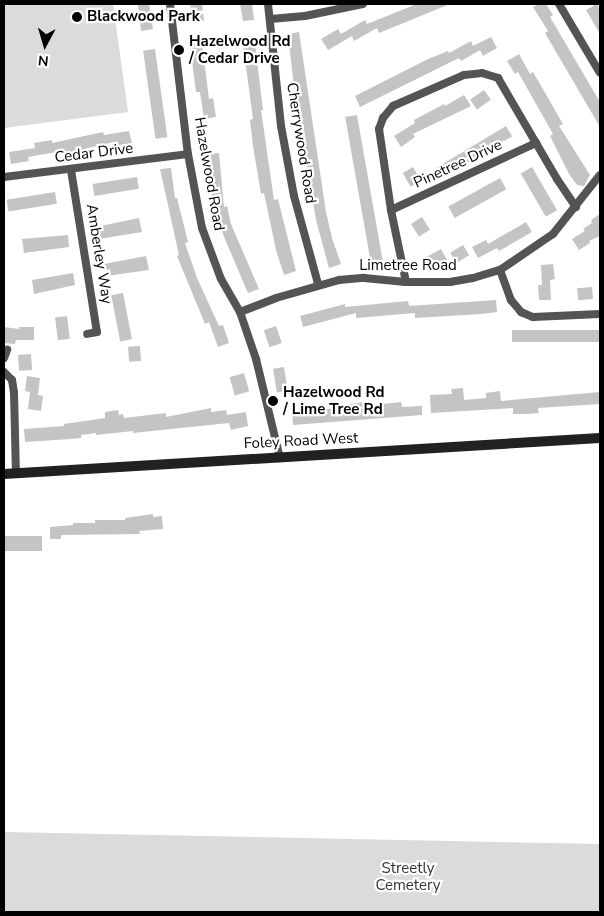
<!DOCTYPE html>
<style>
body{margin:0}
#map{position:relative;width:604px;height:916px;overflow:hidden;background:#fff;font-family:"Nunito Sans",sans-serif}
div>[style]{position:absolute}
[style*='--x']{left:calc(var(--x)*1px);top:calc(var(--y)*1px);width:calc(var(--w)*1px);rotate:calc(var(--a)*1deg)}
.green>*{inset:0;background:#dbdbdb}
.building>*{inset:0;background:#c4c4c4;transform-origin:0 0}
.minor>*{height:8px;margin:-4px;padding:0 4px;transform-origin:4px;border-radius:4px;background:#545454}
.secondary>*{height:10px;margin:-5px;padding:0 5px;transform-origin:5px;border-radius:5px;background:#212121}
.dots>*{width:14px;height:14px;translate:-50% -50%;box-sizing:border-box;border:2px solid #fff;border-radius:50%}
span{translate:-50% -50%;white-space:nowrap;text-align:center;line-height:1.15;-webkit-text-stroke:4.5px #fff;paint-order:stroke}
.poi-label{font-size:15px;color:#000;font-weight:700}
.left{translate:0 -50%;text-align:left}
.street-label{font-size:15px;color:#000}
.park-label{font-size:15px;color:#323232}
.frame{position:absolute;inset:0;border:5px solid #000;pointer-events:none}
.north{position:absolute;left:20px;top:20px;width:50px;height:50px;-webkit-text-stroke:4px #fff;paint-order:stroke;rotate:186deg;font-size:14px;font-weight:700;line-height:20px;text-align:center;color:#000}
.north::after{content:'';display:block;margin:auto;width:18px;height:22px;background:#000;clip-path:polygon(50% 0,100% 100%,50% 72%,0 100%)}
</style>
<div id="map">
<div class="green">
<div style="clip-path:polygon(4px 4px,113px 4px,128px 112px,4px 128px)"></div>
<div style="clip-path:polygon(4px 832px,600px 844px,600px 912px,4px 912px)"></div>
</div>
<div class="building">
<div style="clip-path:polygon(138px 4px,149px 4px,153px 29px,141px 31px)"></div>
<div style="clip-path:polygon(190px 4px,202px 4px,204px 21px,193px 23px)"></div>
<div style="clip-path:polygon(240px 4px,252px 4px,254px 20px,243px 21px)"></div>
<div style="clip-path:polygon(417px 4px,450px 4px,379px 33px,377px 28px,354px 41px,352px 36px,328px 50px,321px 39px,338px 29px,341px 34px,365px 20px,367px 24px)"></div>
<div style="clip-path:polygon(539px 4px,546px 4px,553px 15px,550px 17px,600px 102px,600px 127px,545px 33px,548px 31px,533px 7px)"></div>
<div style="clip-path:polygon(597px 4px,600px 10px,600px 34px,586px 10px)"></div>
<div style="clip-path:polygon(299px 32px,326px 212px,332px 238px,341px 264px,329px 268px,316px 220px,293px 79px,288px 34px)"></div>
<div style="clip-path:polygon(254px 36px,263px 110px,261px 110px,274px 200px,278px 199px,296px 271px,284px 275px,276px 250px,264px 193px,261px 194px,253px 146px,250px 120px,253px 119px,242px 37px)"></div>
<div style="clip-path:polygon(491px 37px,497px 48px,483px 56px,480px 50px,461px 61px,459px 58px,360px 107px,355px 96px,428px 59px,448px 51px,449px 53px,471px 41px,473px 46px)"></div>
<div style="clip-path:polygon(202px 43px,209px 99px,213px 98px,216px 117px,204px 119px,200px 92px,196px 92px,190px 45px)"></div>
<div style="left:155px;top:49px;width:89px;height:12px;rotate:82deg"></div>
<div style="clip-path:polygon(519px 54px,530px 74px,533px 72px,544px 91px,563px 124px,559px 126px,590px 175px,584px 186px,577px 185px,569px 174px,550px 136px,553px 134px,518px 72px,515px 74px,507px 61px)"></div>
<div style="left:484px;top:90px;width:12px;height:17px;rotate:55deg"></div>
<div style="clip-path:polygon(464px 95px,471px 106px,413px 134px,415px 137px,401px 147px,394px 136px,415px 123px,414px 120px,444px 104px,445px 106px)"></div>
<div style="left:357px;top:115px;width:149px;height:12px;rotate:80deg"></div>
<div style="left:506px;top:126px;width:12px;height:81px;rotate:59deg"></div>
<div style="clip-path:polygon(129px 131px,132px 143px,114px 146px,114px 142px,63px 154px,62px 151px,28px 157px,29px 161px,11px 164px,9px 152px,35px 148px,34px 143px,52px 140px,52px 143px,103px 132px,104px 135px)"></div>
<div style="clip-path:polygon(219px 153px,224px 207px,227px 206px,231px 224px,259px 289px,248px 293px,224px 237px,212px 200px,208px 154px)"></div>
<div style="left:413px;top:167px;width:16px;height:12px;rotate:60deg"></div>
<div style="left:532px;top:167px;width:50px;height:13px;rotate:60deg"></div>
<div style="clip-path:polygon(171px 168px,175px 198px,177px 198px,188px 242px,185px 243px,197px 278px,219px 326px,223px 325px,229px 343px,218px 347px,209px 322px,205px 324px,177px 256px,179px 255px,160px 169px)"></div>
<div style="left:137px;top:177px;width:12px;height:45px;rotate:81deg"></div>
<div style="left:500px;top:178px;width:13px;height:59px;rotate:61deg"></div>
<div style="left:55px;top:192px;width:12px;height:49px;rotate:81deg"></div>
<div style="clip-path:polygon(600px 214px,600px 236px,589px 241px,590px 243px,579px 250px,572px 239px,585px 231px,583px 229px,592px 223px,591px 220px)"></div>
<div style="left:422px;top:217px;width:15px;height:13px;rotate:58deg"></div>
<div style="clip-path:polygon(139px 218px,142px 232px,99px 239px,96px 227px)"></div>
<div style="clip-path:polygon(526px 222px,532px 232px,499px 251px,497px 248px,478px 258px,472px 247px,486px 240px,488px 244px)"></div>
<div style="clip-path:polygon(68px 235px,69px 247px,24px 253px,22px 239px)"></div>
<div style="left:463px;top:245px;width:12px;height:15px;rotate:59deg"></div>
<div style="left:441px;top:249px;width:13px;height:17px;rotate:61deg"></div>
<div style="clip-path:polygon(146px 256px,149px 270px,106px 276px,104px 264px)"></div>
<div style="clip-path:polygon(553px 264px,555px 279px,550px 280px,551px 300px,539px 300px,538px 285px,542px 285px,541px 265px)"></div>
<div style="clip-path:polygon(73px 273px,75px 285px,34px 294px,32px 280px)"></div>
<div style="left:592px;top:287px;width:12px;height:15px;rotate:85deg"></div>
<div style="left:123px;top:293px;width:47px;height:12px;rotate:79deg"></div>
<div style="clip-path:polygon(496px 300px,497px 312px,482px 314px,415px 318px,415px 313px,356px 318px,356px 313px,303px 327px,300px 316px,345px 304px,345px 307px,408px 301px,409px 306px)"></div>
<div style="left:67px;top:316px;width:23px;height:12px;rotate:83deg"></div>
<div style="left:276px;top:326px;width:18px;height:13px;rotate:71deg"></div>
<div style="clip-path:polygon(4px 327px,19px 329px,19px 327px,34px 327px,34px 340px,16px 340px,15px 344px,4px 343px)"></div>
<div style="left:600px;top:330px;width:12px;height:88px;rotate:90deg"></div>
<div style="left:140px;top:346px;width:15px;height:12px;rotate:86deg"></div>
<div style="left:31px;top:354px;width:16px;height:13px;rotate:86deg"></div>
<div style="left:284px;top:367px;width:24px;height:11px;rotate:81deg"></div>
<div style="left:244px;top:373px;width:19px;height:15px;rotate:74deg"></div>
<div style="clip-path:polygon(27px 376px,40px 378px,38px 395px,43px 396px,41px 411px,28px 409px,30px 392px,25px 391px)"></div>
<div style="clip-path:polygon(463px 388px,464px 400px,486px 398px,486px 393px,500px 391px,501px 401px,600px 392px,600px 404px,538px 408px,539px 413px,528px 414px,513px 414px,513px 408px,431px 413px,430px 395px,452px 394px,451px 389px)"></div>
<div style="clip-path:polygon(365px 402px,365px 406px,401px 402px,402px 407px,422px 406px,422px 415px,293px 425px,292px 412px,351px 407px,350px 404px)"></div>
<div style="clip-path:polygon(211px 408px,211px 412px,226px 410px,227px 415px,246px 412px,248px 426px,231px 430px,229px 423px,133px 433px,133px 431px,96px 435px,96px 433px,81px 435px,81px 438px,71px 439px,25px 442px,24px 429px,64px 426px,64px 424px,105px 418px,105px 412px,118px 410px,119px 415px,123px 414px,124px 418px,166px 413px,166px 417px)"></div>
<div style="clip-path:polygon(153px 514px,153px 517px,162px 516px,163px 529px,139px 531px,140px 534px,61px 535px,61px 539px,50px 539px,50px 527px,73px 525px,73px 523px,95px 523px,95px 520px,125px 520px,125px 518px)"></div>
<div style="left:4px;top:536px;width:38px;height:15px"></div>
</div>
<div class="minor">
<div style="--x:170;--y:4;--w:151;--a:83.2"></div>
<div style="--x:188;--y:154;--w:75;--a:79.3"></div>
<div style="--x:202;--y:228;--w:54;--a:69.6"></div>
<div style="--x:221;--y:279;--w:38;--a:60"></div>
<div style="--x:240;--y:312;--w:50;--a:71.2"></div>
<div style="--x:256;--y:359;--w:102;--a:76.4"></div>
<div style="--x:268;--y:4;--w:123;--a:83.9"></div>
<div style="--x:281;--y:126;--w:71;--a:79.5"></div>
<div style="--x:294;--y:196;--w:91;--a:74.7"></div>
<div style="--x:559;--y:4;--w:80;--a:59.3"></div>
<div style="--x:270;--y:19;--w:35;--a:-5"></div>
<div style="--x:305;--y:16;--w:59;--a:-11.7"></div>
<div style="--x:71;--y:170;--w:164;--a:80.9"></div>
<div style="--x:97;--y:332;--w:10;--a:169"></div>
<div style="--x:4;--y:177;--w:185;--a:-7.1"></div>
<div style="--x:391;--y:210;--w:160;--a:-24.8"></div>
<div style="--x:500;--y:270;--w:32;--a:70"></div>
<div style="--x:511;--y:300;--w:16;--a:50"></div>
<div style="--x:521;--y:312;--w:13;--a:23"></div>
<div style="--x:533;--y:317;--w:67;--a:-2.6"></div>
<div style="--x:406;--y:282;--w:74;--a:-101.8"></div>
<div style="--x:391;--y:210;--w:82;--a:-98.4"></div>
<div style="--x:379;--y:129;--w:12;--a:-70"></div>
<div style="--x:383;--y:118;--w:16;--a:-50"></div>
<div style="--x:393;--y:106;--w:77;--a:-23.6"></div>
<div style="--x:464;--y:75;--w:18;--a:-6"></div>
<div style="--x:482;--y:73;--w:17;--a:17"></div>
<div style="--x:498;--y:78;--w:117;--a:59.7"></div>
<div style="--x:557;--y:179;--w:34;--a:56"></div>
<div style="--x:240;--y:312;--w:39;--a:-21"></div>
<div style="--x:276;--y:298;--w:66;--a:-15.9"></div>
<div style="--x:339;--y:280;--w:25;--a:-5"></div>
<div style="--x:364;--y:278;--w:42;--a:5.4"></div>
<div style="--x:406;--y:282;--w:44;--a:0"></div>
<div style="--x:450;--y:282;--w:23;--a:-10"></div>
<div style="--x:473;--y:278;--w:28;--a:-17"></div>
<div style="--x:500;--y:270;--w:64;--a:-34.2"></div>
<div style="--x:553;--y:234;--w:75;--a:-51.5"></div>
<div style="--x:4;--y:358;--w:9;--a:-69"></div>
<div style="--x:4;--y:372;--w:11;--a:45"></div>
<div style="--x:12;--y:380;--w:13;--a:81"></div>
<div style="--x:14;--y:393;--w:81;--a:88.6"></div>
</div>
<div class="secondary">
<div style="--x:4;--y:474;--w:597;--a:-3.46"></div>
</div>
<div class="dots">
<div style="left:77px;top:17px;background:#000"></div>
<div style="left:179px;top:50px;background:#000"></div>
<div style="left:273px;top:401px;background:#000"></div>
</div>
<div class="poi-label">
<span class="left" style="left:87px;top:17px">Blackwood Park</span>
<span class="left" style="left:189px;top:50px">Hazelwood Rd<br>/ Cedar Drive</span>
<span class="left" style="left:283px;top:401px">Hazelwood Rd<br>/ Lime Tree Rd</span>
</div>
<div class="street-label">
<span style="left:301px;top:143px;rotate:81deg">Cherrywood Road</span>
<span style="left:94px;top:153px;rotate:-7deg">Cedar Drive</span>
<span style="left:458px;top:164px;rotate:-25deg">Pinetree Drive</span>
<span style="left:209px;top:174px;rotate:80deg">Hazelwood Road</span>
<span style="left:99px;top:254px;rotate:81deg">Amberley Way</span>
<span style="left:408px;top:266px">Limetree Road</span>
<span style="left:301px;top:441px;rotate:-3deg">Foley Road West</span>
</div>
<div class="park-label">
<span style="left:408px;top:877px">Streetly<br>Cemetery</span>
</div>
<div class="frame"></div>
<div class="north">N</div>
</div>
